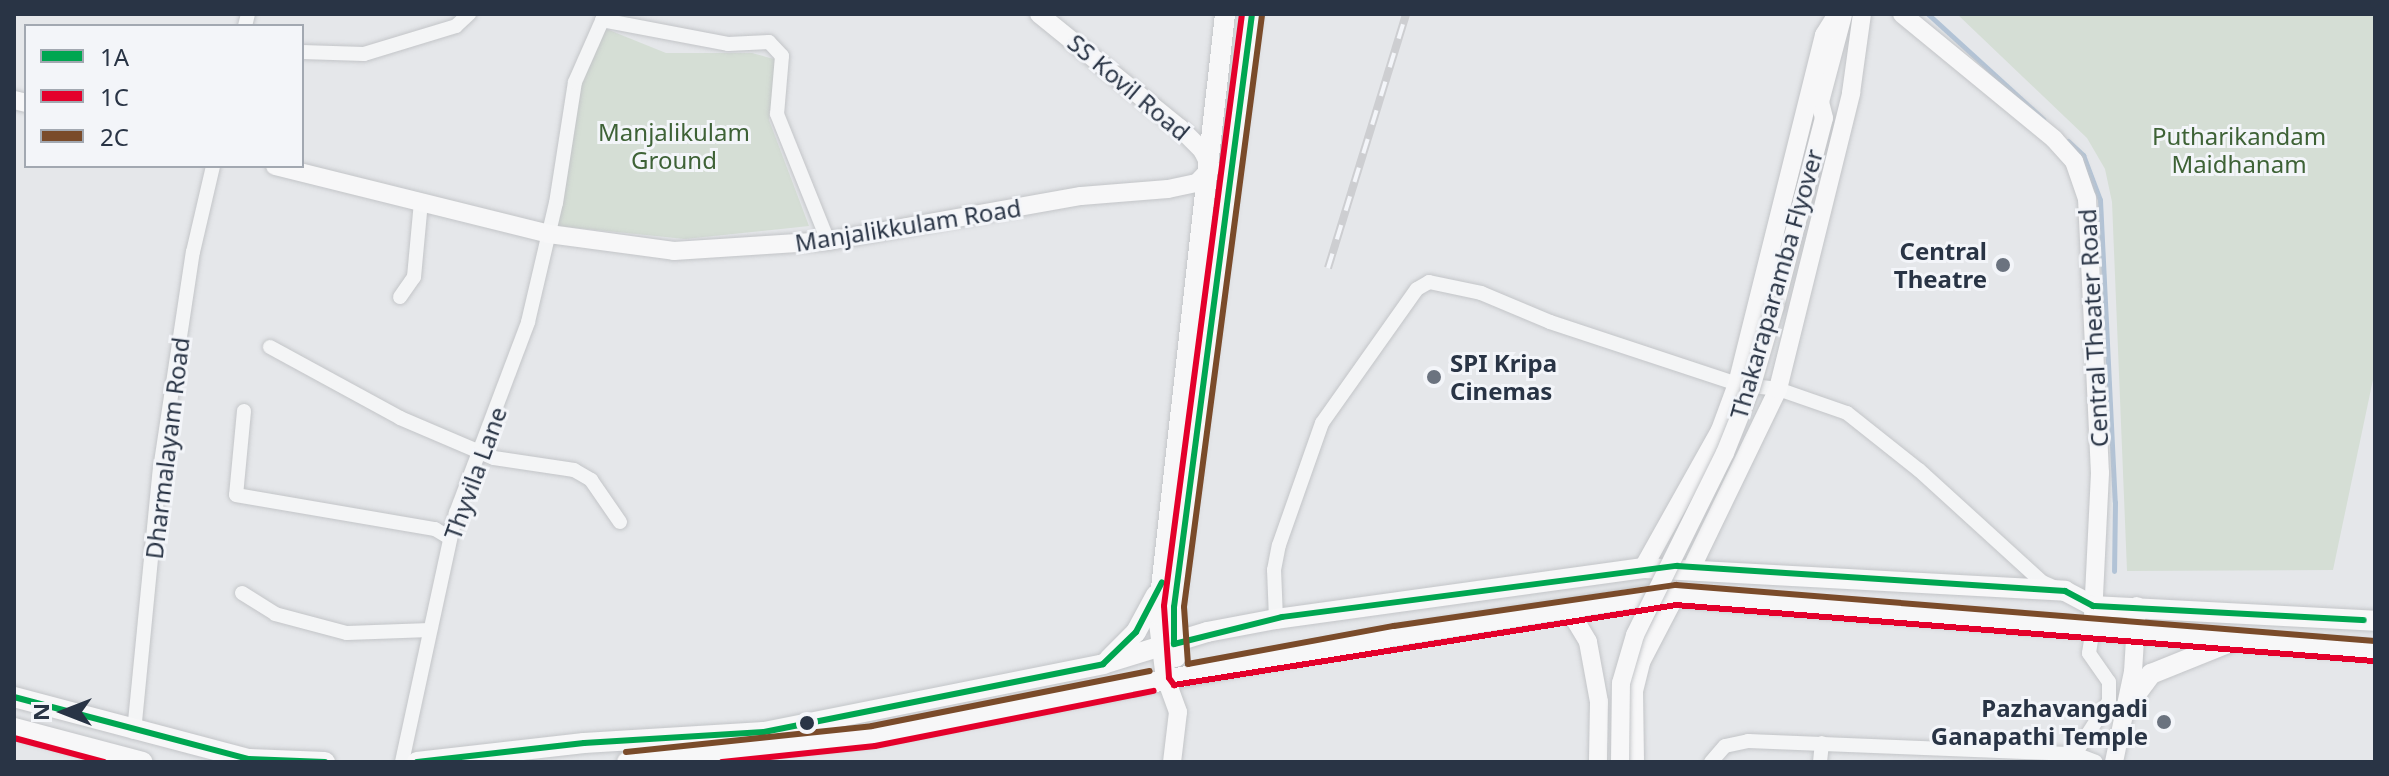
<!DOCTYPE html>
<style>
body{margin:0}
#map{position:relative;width:2389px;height:776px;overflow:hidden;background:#e5e7ea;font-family:"Noto Sans",sans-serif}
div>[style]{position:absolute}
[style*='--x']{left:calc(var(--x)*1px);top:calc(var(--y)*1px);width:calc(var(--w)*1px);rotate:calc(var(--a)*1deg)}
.green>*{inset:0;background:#d5ded5}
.stream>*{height:5px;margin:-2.5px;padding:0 2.5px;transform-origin:2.5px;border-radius:2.5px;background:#b2c3d6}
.roads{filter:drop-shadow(0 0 2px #c3c5c8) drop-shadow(0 0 2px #c3c5c8)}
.street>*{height:14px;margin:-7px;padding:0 7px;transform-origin:7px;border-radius:7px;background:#f4f5f6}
.secondary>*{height:18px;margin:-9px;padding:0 9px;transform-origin:9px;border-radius:9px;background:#f7f7f8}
.primary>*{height:20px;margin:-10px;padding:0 10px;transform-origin:10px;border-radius:10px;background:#f7f7f8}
.rail>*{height:8px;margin-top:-4px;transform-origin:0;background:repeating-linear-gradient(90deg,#f3f5f9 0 15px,#cdced1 0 30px);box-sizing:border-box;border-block:2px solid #cdced1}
.bridges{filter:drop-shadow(0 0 2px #c3c5c8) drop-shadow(0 0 2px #c3c5c8)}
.secondary-bridge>*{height:18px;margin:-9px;padding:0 9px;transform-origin:9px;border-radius:9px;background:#f7f7f8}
.bus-1>*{height:6px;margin:-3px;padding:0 3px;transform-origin:3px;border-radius:3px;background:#00a651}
.bus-2>*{height:6px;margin:-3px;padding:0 3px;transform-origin:3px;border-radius:3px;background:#e4002b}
.bus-3>*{height:6px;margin:-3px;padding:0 3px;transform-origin:3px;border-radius:3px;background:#7a4b2a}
.dots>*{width:22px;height:22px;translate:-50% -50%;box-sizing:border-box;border:4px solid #f3f5f9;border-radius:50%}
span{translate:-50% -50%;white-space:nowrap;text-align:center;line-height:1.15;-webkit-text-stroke:6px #f3f5f9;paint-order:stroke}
.street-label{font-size:24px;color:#293445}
.park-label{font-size:24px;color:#3e6236}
.poi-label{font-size:24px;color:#293445;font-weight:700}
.right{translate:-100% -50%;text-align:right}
.left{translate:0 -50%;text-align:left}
.frame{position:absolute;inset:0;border:16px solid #293445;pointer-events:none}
.legend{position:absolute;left:24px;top:24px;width:280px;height:144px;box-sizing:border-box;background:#f3f5f9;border:2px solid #a2a8b1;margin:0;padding:10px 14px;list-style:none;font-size:24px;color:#293445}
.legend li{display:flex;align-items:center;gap:16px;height:40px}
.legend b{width:40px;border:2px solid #a2a8b1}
.north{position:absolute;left:24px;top:672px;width:80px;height:80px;-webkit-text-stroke:6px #f3f5f9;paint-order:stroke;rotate:270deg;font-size:22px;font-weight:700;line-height:32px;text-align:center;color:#293445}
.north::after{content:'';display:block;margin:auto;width:28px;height:36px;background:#293445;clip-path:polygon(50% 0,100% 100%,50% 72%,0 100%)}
</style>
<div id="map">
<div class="green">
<div style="clip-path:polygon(1957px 14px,2375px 14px,2375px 370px,2333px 570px,2127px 571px,2112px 202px,2105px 169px,2087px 138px)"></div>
<div style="clip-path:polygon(604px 28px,666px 53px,752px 53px,777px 60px,769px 120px,809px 226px,685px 239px,548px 225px,575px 84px)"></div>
</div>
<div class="stream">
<div style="--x:1928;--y:14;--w:156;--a:42.4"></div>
<div style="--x:2068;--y:141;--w:21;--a:43"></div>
<div style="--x:2083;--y:155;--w:48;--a:69.3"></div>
<div style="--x:2100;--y:200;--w:302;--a:87.2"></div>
<div style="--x:2115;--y:502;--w:69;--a:90.8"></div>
</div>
<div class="roads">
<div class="street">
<div style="--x:602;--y:20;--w:128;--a:10.8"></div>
<div style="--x:728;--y:44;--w:41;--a:-2.8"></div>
<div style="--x:769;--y:42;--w:19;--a:47"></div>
<div style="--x:782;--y:56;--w:58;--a:94.9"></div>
<div style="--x:777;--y:114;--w:137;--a:68.1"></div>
<div style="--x:245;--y:26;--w:12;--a:-76"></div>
<div style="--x:302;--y:52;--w:62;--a:1.8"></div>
<div style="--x:364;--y:54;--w:96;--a:-16.9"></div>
<div style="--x:456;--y:26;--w:18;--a:-43"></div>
<div style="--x:400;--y:297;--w:24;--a:-55"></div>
<div style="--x:414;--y:277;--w:75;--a:-84.7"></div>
<div style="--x:270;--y:347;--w:148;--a:28.6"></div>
<div style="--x:400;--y:418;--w:102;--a:23.1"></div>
<div style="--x:494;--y:458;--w:81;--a:8.5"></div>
<div style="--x:574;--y:470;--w:20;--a:30"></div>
<div style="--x:591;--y:480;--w:51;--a:55.4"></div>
<div style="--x:244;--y:411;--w:84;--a:95.4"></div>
<div style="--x:236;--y:495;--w:202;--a:9.7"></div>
<div style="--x:435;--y:529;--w:17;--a:31"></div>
<div style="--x:242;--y:593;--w:39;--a:32"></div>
<div style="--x:275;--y:614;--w:74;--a:14.8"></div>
<div style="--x:347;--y:633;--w:83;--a:-2.1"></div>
<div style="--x:1276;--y:619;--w:49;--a:-92.3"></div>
<div style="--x:1274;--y:570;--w:25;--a:-79"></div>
<div style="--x:1279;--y:545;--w:129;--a:-70.6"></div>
<div style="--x:1322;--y:423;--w:164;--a:-54.7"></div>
<div style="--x:1417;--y:289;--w:14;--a:-30"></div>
<div style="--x:1429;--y:282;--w:53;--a:11.9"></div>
<div style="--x:1481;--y:293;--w:75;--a:22.8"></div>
<div style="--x:1550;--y:322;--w:197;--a:18.3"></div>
<div style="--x:1737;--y:384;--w:41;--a:7"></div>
<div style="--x:1778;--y:389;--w:73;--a:19.2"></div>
<div style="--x:1847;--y:413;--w:92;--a:38.4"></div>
<div style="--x:1919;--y:470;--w:166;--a:42.3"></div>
<div style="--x:2042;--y:582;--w:13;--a:23"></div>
<div style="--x:134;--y:732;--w:264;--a:-84.4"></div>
<div style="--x:160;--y:469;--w:219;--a:-81.4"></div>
<div style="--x:193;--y:252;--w:88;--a:-76.9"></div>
<div style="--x:2075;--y:754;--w:63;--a:-57.3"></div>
<div style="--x:2109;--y:701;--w:19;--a:-90"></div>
<div style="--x:2109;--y:682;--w:35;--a:-125"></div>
<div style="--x:2089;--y:653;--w:26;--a:-81"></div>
<div style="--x:402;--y:762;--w:255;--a:-77.8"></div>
<div style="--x:456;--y:513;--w:204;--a:-69.3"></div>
<div style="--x:528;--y:322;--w:122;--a:-76.8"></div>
<div style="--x:556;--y:203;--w:122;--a:-81.1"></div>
<div style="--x:575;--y:82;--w:74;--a:-66.2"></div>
<div style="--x:1711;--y:762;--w:21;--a:-49"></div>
<div style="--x:1725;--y:746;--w:24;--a:-12"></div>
<div style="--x:1748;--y:741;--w:327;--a:2.3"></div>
<div style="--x:2075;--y:754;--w:22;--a:21"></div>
<div style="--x:1820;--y:762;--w:19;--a:-84"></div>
</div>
<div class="secondary">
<div style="--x:1039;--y:14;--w:181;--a:39"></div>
<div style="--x:1180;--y:128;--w:31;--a:45"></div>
<div style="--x:1202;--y:150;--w:20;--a:63"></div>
<div style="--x:1902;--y:14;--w:197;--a:39.4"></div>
<div style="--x:2054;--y:139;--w:30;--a:48"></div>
<div style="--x:2074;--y:161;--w:39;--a:71"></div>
<div style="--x:2087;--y:198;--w:275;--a:87.3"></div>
<div style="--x:2100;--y:473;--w:144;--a:92.8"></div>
<div style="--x:14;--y:100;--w:12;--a:14"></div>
<div style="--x:275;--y:166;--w:282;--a:13.9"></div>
<div style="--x:549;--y:234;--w:126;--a:7.7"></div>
<div style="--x:674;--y:251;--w:154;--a:-3.7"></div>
<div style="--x:828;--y:241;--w:257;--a:-10.1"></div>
<div style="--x:1081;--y:196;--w:87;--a:-4.6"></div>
<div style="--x:1168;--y:189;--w:30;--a:-12"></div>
<div style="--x:1197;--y:183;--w:21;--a:-47"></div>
<div style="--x:1775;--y:306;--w:194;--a:-75.4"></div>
<div style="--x:1824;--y:118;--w:16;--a:-104"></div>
<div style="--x:1820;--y:102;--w:90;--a:-75.2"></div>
<div style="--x:1692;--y:567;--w:198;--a:-64.2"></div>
<div style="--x:1778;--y:389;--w:305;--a:-76.1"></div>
<div style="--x:1851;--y:93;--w:80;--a:-82.1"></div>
<div style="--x:1643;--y:568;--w:158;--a:-60.8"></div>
<div style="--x:1720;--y:430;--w:49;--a:-69.7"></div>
<div style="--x:1737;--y:384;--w:360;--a:-76"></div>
<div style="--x:1824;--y:35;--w:25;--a:-58"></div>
<div style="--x:1569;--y:610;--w:37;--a:59"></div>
<div style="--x:1588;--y:642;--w:61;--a:79.6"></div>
<div style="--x:1599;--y:702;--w:60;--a:91"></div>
<div style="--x:1166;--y:679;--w:35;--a:70"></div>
<div style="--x:1178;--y:712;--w:50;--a:96.8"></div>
<div style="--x:1635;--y:762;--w:71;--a:-90.8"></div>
<div style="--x:1634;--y:691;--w:30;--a:-76"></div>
<div style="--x:1641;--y:662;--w:76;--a:-62.4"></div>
<div style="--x:2114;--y:762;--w:92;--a:-78.1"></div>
<div style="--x:2133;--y:672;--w:66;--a:-86.5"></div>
</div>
<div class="primary">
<div style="--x:1176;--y:657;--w:50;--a:-92.3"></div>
<div style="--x:1174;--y:607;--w:598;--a:-82.51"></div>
<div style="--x:1109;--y:659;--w:38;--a:-45"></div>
<div style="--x:1136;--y:632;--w:42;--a:-61.6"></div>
<div style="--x:1166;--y:679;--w:64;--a:-97.1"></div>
<div style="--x:1158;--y:615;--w:605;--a:-83.64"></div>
<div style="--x:14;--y:697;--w:243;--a:14.8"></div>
<div style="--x:249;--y:759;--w:76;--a:2.3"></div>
<div style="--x:2125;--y:709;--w:44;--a:-53.4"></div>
<div style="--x:2151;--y:674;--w:83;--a:-21.9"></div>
<div style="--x:14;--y:728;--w:133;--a:14.8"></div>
<div style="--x:417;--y:762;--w:168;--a:-6.5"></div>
<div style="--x:584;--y:743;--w:180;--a:-3.5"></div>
<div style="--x:764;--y:732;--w:346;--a:-11.3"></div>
<div style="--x:1103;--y:664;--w:109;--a:-17.1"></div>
<div style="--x:1207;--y:632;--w:70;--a:-10.7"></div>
<div style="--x:1276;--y:619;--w:372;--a:-7.9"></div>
<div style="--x:1644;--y:568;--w:422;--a:3.1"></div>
<div style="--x:2065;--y:591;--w:32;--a:28"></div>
<div style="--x:2093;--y:606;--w:282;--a:3"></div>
<div style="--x:627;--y:762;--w:247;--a:-6"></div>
<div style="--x:873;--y:736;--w:531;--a:-10.84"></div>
<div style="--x:1395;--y:636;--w:263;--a:-9"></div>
<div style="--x:1655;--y:595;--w:722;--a:4.45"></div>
</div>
</div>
<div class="rail">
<div style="--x:1328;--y:268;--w:266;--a:-72.9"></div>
</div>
<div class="bridges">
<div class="secondary-bridge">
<div style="--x:1620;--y:762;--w:79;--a:-89.3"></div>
<div style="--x:1621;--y:683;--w:50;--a:-73.7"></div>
<div style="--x:1635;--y:635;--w:203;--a:-63.7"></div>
<div style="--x:1725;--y:453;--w:70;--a:-68.2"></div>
<div style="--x:1751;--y:388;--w:85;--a:-73.7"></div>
</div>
</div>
<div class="bus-1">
<div style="--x:1252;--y:14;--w:598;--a:97.49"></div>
<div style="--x:1174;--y:607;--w:37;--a:90"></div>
<div style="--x:1174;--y:644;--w:111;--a:-14"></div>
<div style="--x:1282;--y:617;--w:398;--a:-7.4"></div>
<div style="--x:1677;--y:566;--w:389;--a:3.7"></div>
<div style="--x:2065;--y:591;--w:32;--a:28"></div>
<div style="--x:2093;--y:606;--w:271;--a:3"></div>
<div style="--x:14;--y:697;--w:243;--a:14.8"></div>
<div style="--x:249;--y:759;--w:76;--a:2.3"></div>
<div style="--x:417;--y:762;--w:168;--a:-6.5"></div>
<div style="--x:584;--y:743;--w:180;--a:-3.5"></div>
<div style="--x:764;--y:732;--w:346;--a:-11.3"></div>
<div style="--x:1103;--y:664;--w:46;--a:-44.1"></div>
<div style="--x:1136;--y:632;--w:56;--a:-62.5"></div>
</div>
<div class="bus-2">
<div style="--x:1242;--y:14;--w:597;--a:97.51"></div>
<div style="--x:1164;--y:606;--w:72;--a:86"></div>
<div style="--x:1169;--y:678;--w:9;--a:54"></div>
<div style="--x:1174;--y:685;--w:508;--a:-9.05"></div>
<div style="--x:1676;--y:605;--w:700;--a:4.59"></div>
<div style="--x:14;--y:738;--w:93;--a:14.9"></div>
<div style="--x:722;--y:762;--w:154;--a:-6"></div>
<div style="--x:875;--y:746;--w:284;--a:-11.2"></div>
</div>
<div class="bus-3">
<div style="--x:1262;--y:15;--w:597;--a:97.51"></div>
<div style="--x:1184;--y:607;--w:57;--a:86"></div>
<div style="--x:1188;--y:664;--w:209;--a:-10.5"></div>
<div style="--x:1394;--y:626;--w:285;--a:-8.3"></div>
<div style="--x:1676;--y:585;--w:701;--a:4.58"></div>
<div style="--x:626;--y:752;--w:247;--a:-6"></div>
<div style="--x:872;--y:726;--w:283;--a:-11.2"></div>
</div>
<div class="dots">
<div style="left:2003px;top:265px;background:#6b737f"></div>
<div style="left:1434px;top:377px;background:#6b737f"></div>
<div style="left:2164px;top:722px;background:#6b737f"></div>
<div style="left:807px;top:723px;background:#293445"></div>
</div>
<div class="street-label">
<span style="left:1129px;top:87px;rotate:40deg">SS Kovil Road</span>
<span style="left:908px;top:225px;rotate:-9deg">Manjalikkulam Road</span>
<span style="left:1776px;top:284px;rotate:-74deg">Thakaraparamba Flyover</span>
<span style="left:2093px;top:328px;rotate:-93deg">Central Theater Road</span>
<span style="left:167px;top:448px;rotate:-83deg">Dharmalayam Road</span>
<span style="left:475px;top:473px;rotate:-70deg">Thyvila Lane</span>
</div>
<div class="park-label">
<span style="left:674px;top:146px">Manjalikulam<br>Ground</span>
<span style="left:2239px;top:150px">Putharikandam<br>Maidhanam</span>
</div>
<div class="poi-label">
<span class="right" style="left:1987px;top:265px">Central<br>Theatre</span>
<span class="left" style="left:1450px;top:377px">SPI Kripa<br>Cinemas</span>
<span class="right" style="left:2148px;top:722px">Pazhavangadi<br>Ganapathi Temple</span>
</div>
<div class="frame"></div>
<ul class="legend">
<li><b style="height:10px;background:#00a651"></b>1A</li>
<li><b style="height:10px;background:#e4002b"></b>1C</li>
<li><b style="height:10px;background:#7a4b2a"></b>2C</li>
</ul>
<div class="north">N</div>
</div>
